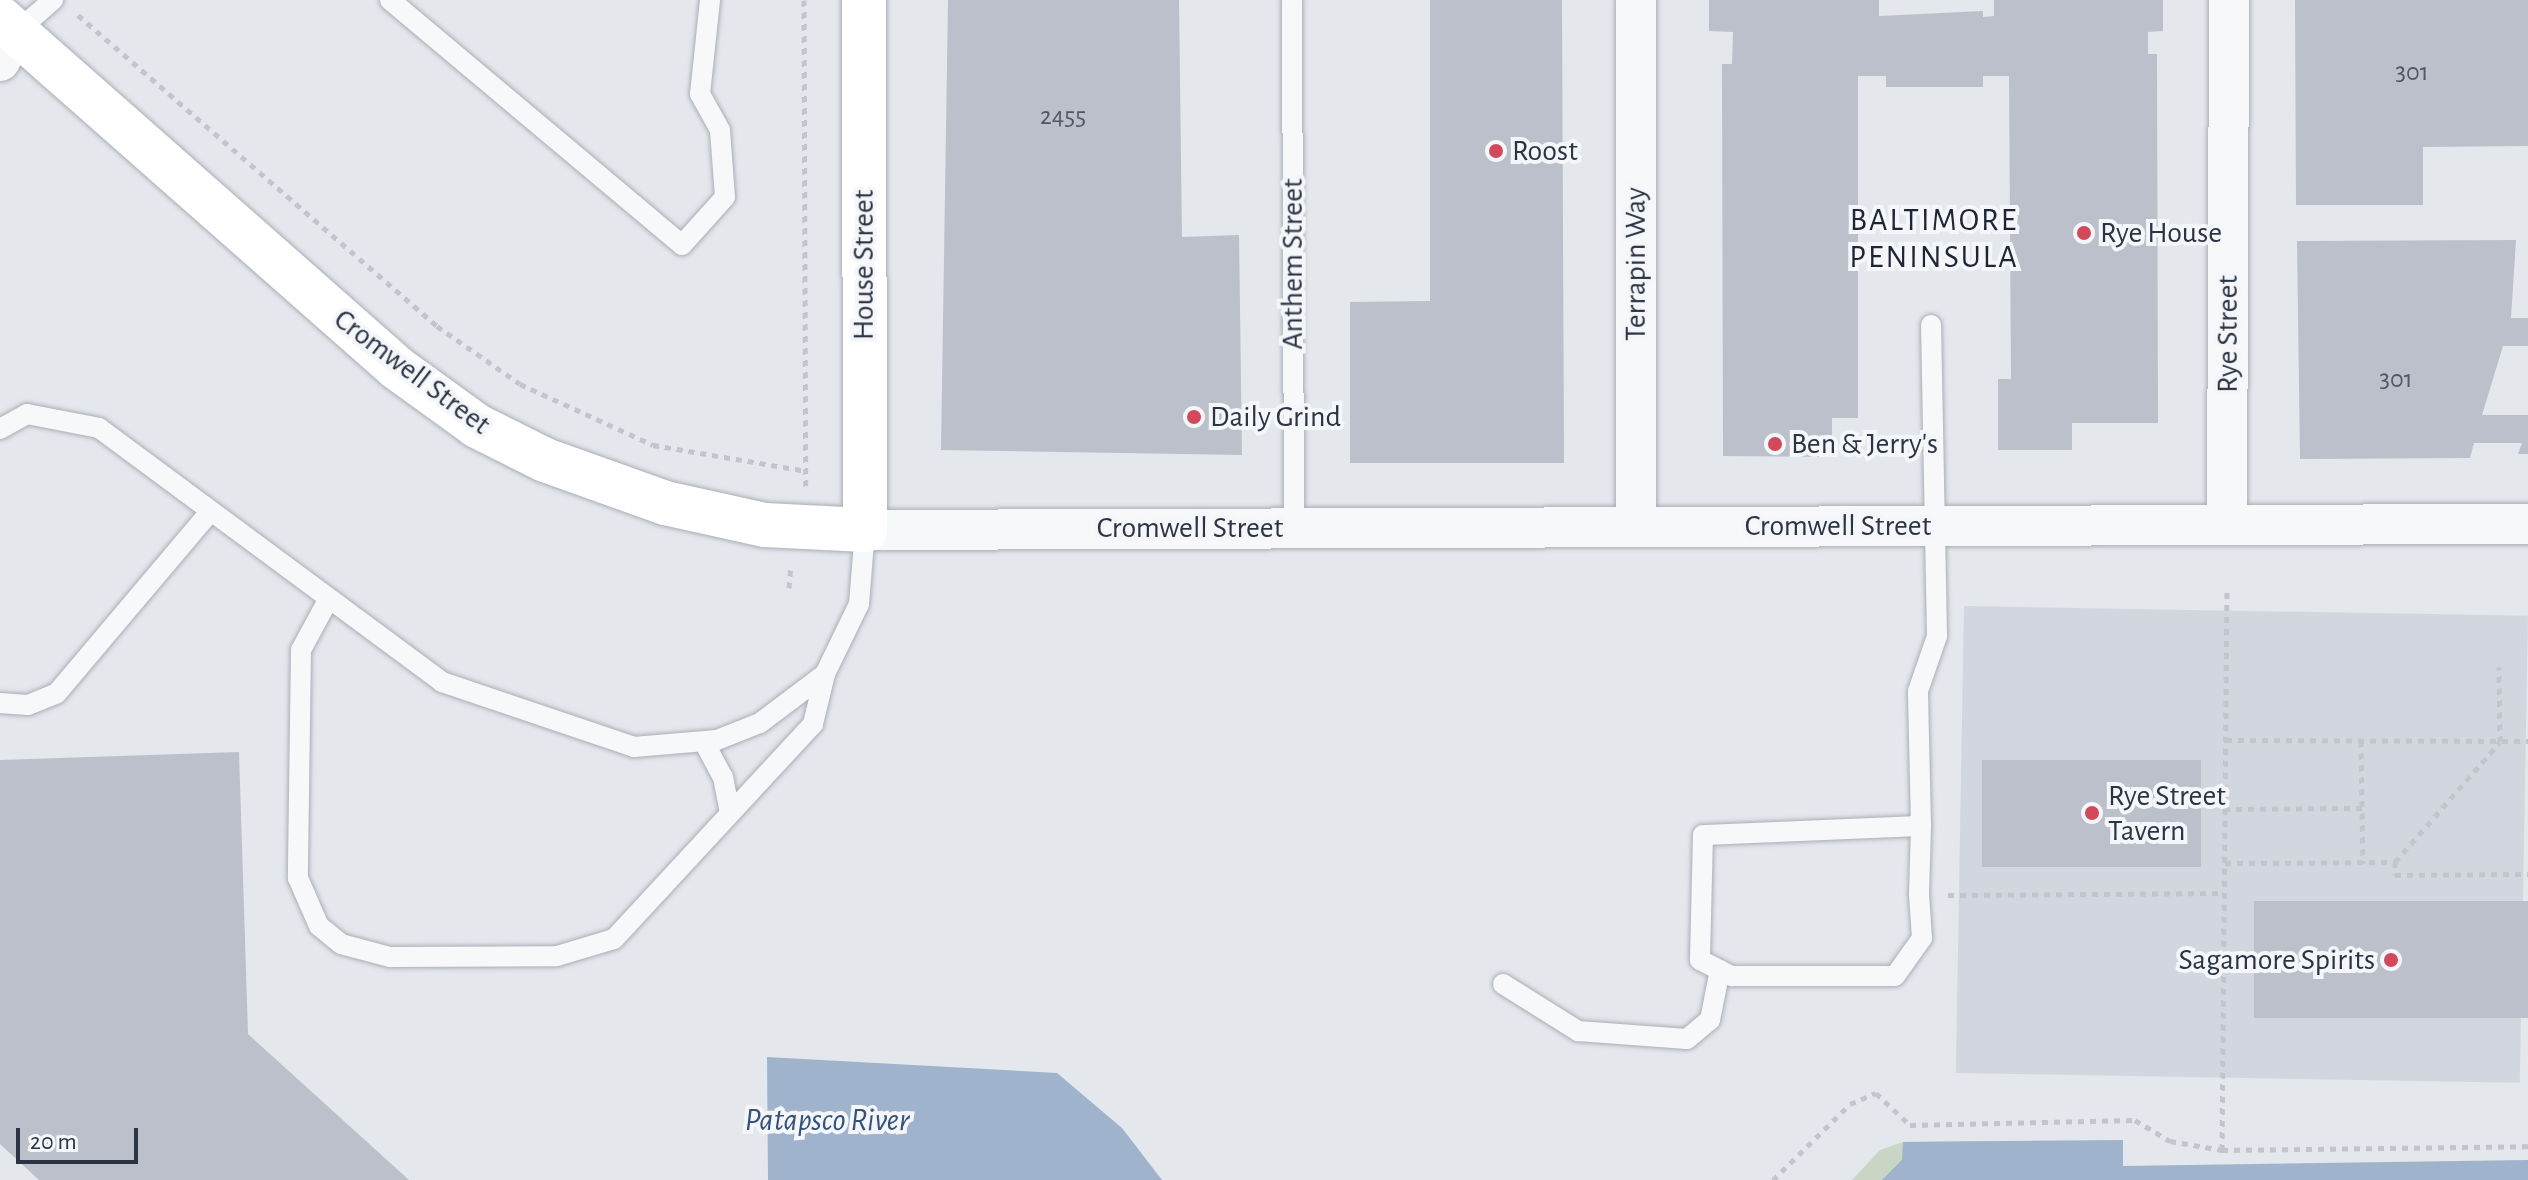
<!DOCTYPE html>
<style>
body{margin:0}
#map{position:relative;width:2528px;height:1180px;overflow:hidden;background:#e4e7ec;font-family:"Alegreya Sans",sans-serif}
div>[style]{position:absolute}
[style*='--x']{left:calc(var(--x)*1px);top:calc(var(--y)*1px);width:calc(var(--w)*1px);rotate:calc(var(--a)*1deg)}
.built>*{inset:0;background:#d2d6de;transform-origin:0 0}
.green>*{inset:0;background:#c9d6c5}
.water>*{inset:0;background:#9fb4cc}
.building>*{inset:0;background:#bbc0ca;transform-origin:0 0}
.path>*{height:5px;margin-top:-2.5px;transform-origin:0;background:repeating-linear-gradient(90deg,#c2c5cb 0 6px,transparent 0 12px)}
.roads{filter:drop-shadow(0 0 2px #a9aeb7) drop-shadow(0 0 2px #a9aeb7)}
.lane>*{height:20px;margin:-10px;padding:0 10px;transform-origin:10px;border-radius:10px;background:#f7f8fa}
.street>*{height:40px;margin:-20px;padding:0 20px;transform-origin:20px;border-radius:20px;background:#f7f8fa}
.secondary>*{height:44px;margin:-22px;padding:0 22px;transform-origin:22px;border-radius:22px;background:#fff}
.dots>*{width:22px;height:22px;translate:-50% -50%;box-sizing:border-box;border:4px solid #f4f6f9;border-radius:50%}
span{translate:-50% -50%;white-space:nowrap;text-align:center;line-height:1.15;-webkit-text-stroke:8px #f4f6f9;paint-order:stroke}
.number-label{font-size:26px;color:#4f5766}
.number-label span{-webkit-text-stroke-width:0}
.poi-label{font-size:30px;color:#2b3445}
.left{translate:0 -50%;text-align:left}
.right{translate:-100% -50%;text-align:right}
.street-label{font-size:30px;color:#2b3445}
.neighbourhood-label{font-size:32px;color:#1d2536;letter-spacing:2px}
.water-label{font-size:32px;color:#34527a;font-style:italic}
.scale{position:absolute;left:16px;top:1128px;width:122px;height:36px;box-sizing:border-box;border:4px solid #2b3445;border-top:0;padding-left:10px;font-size:24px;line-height:28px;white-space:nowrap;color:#2b3445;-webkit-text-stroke:6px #f4f6f9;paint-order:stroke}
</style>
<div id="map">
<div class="built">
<div style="left:1964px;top:606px;width:564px;height:467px;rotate:1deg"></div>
</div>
<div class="green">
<div style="clip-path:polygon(1994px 1141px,1969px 1180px,1852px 1180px,1880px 1150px,1903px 1142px)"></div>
</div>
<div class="water">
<div style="clip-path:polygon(767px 1057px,1057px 1073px,1122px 1128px,1162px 1180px,768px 1180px)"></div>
<div style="clip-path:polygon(2123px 1140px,2123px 1166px,2528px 1160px,2528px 1180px,1882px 1180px,1902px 1160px,1903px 1142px)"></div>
</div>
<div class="building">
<div style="clip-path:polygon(948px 0,1179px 0,1182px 237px,1239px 235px,1242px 455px,941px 450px)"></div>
<div style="clip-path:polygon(1430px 0,1562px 0,1564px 463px,1350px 463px,1350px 302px,1430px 301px)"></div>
<div style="clip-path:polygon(1709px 0,1879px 0,1879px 16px,1983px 11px,1983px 17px,1994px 16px,1994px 0,2163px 0,2163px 31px,2148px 32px,2148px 54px,2157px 54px,2158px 423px,2072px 423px,2072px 450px,1998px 450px,1998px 379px,2011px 379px,2009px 76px,1983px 76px,1983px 87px,1886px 87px,1886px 76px,1858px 76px,1858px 418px,1832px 418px,1832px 457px,1723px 456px,1722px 64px,1732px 64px,1733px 32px,1709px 31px)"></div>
<div style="clip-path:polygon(2295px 0,2528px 0,2528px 146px,2423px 147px,2423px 205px,2296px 205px)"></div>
<div style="clip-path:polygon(2516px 240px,2511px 318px,2528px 318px,2528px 346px,2503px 346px,2482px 415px,2528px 415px,2528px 454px,2518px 454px,2522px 443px,2474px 443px,2470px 458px,2300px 459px,2297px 241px)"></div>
<div style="clip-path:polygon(239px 752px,248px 1034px,409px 1180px,39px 1180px,0 1144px,0 760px)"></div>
<div style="left:1982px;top:760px;width:219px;height:107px"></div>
<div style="left:2528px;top:901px;width:117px;height:274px;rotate:90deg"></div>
</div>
<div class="path">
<div style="--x:804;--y:0;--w:487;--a:89.8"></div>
<div style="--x:78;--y:15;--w:475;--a:40.9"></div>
<div style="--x:437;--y:326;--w:101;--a:34.9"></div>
<div style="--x:520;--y:384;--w:146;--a:24.6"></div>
<div style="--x:653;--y:445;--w:156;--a:9.6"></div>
<div style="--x:789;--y:588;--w:21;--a:-85"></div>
<div style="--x:2226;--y:740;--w:302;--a:0.2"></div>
<div style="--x:2361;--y:741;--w:122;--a:89.1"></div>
<div style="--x:2224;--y:809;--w:138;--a:-0.4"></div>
<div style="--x:2395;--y:862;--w:159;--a:-48.8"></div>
<div style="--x:2500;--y:742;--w:75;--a:-90.8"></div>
<div style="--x:2225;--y:863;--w:170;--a:-0.3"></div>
<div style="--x:2395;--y:862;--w:13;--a:90"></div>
<div style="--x:2395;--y:875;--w:133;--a:-0.4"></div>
<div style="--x:1948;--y:895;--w:276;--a:-0.4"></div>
<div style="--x:2222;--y:1150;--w:563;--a:-89.49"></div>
<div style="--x:1773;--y:1180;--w:108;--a:-44.6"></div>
<div style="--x:1850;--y:1104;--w:28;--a:-23"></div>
<div style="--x:1876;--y:1093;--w:47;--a:43.3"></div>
<div style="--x:1910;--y:1125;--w:225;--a:-1.3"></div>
<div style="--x:2135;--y:1120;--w:41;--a:31"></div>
<div style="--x:2170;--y:1141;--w:53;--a:9.8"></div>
<div style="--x:2222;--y:1150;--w:306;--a:-0.7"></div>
</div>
<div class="roads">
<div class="lane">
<div style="--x:390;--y:0;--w:381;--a:40"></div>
<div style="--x:682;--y:245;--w:64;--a:-48.1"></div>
<div style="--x:725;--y:197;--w:67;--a:-94.3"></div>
<div style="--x:720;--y:130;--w:41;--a:-119.1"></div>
<div style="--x:700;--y:94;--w:95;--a:-83.9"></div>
<div style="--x:1292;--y:0;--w:527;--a:89.78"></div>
<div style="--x:14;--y:34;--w:52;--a:-41.1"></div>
<div style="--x:0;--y:429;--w:31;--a:-29"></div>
<div style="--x:27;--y:414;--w:73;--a:11"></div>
<div style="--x:99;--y:428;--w:427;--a:36.5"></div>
<div style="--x:442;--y:682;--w:203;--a:18.7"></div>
<div style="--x:634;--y:747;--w:83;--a:-4.8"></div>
<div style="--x:717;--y:740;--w:46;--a:-21.6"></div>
<div style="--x:760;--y:723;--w:81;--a:-37"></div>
<div style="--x:825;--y:674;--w:78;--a:-64.1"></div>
<div style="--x:859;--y:604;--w:74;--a:-85.4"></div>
<div style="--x:328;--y:600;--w:57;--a:118.4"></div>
<div style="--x:301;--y:650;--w:228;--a:90.8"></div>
<div style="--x:298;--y:878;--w:52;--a:66.4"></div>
<div style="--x:319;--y:926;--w:28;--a:39"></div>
<div style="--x:341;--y:944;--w:51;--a:14.9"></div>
<div style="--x:390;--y:957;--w:167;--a:-0.3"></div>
<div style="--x:557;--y:956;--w:59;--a:-16.6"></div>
<div style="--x:614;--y:939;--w:293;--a:-47.2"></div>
<div style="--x:813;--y:724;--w:51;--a:-76.5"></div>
<div style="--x:0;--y:703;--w:28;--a:4"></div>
<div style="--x:28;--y:705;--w:31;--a:-22"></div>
<div style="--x:57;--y:693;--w:238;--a:-49.8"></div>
<div style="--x:704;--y:742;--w:40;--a:62"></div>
<div style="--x:723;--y:777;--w:37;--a:79"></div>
<div style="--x:1921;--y:826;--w:218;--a:177.6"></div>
<div style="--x:1703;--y:835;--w:125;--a:91.4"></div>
<div style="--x:1700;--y:960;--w:36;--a:27"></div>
<div style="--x:1732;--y:976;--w:163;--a:0"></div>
<div style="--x:1895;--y:976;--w:47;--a:-54.6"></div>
<div style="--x:1922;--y:938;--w:44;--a:-93.9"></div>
<div style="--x:1919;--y:894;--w:68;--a:-88.3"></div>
<div style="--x:1921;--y:826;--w:135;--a:-91.3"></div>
<div style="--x:1918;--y:691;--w:58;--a:-70.9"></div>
<div style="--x:1937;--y:636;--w:311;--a:-91.1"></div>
<div style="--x:1503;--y:984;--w:89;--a:32.1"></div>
<div style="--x:1578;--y:1031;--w:109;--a:4.2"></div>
<div style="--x:1687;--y:1039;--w:30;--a:-40"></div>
<div style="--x:1710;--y:1020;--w:51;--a:-78.7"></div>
</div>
<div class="street">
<div style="--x:0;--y:61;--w:30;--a:-63"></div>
<div style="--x:2227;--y:523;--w:523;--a:-89.78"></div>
<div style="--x:1636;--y:527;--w:527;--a:-90"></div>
<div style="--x:865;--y:530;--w:1663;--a:-0.21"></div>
</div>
<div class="secondary">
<div style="--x:0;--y:18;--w:529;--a:41.4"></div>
<div style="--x:397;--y:368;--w:99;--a:35.9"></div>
<div style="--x:477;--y:426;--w:76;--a:26.6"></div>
<div style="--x:545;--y:460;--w:127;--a:19.7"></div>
<div style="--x:665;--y:503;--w:102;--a:12.4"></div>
<div style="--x:765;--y:525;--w:100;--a:2.9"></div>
<div style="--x:865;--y:530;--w:530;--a:-90.11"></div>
</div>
</div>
<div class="dots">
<div style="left:1496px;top:151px;background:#d1495b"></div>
<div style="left:2084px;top:233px;background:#d1495b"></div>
<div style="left:1194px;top:417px;background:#d1495b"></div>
<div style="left:1775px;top:444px;background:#d1495b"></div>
<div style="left:2092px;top:813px;background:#d1495b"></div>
<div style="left:2391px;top:960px;background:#d1495b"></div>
</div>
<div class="number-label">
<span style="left:2412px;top:73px">301</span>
<span style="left:1063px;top:117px">2455</span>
<span style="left:2396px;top:380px">301</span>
</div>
<div class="poi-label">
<span class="left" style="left:1512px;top:151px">Roost</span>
<span class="left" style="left:2100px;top:233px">Rye House</span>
<span class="left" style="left:1210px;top:417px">Daily Grind</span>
<span class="left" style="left:1791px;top:444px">Ben &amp; Jerry's</span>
<span class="left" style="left:2108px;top:813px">Rye Street<br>Tavern</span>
<span class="right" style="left:2375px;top:960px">Sagamore Spirits</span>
</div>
<div class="street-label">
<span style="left:1293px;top:264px;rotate:-90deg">Anthem Street</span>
<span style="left:1636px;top:264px;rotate:-90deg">Terrapin Way</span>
<span style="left:864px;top:265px;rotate:-90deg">House Street</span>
<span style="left:2228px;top:334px;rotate:-90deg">Rye Street</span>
<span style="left:412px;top:372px;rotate:37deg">Cromwell Street</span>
<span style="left:1838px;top:526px">Cromwell Street</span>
<span style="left:1190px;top:528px">Cromwell Street</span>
</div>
<div class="neighbourhood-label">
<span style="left:1934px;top:239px">BALTIMORE<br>PENINSULA</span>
</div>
<div class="water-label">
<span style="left:827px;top:1120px">Patapsco River</span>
</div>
<div class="scale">20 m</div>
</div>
